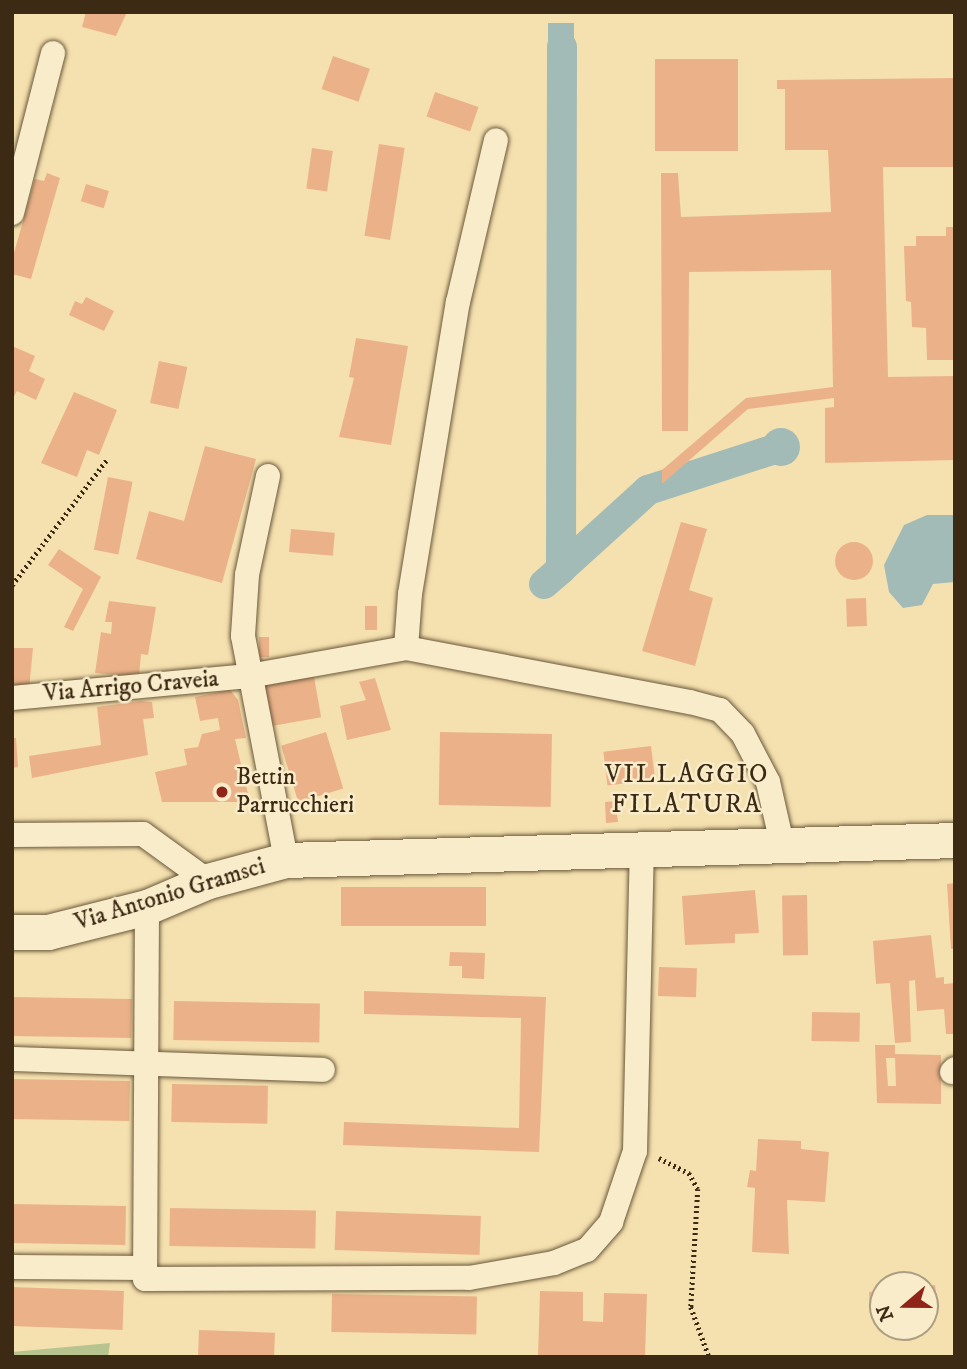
<!DOCTYPE html>
<style>
body{margin:0}
#map{position:relative;width:967px;height:1369px;overflow:hidden;background:#f5e1af;font-family:"IM FELL DW Pica",serif}
div>[style]{position:absolute}
[style*='--x']{left:calc(var(--x)*1px);top:calc(var(--y)*1px);width:calc(var(--w)*1px);rotate:calc(var(--a)*1deg)}
.green>*{inset:0;background:#b7c48f}
.water>*{inset:0;background:#a2bbb7;transform-origin:0 0}
.round{border-radius:50%}
.canal>*{height:30px;margin:-15px;padding:0 15px;transform-origin:15px;border-radius:15px;background:#a2bbb7}
.building>*{inset:0;background:#ebb289;transform-origin:0 0}
.path>*{height:4.5px;margin-top:-2.25px;transform-origin:0;background:repeating-linear-gradient(90deg,#3d2a14 0 2px,transparent 0 5.5px)}
.roads{filter:drop-shadow(0 0 2px #6b583b) drop-shadow(0 0 2px #6b583b)}
.street>*{height:24px;margin:-12px;padding:0 12px;transform-origin:12px;border-radius:12px;background:#f8eccb}
.secondary>*{height:35px;margin:-17.5px;padding:0 17.5px;transform-origin:17.5px;border-radius:17.5px;background:#f8eccb}
.dots>*{width:19px;height:19px;translate:-50% -50%;box-sizing:border-box;border:4px solid #f8eccb;border-radius:50%}
span{translate:-50% -50%;white-space:nowrap;text-align:center;line-height:1.15;-webkit-text-stroke:5px #f8eccb;paint-order:stroke}
.street-label{font-size:24px;color:#3d2a14}
.poi-label{font-size:24px;color:#3d2a14}
.left{translate:0 -50%;text-align:left}
.neighbourhood-label{font-size:26px;color:#3d2a14;letter-spacing:2px}
.frame{position:absolute;inset:0;border:14px solid #3d2a14;pointer-events:none}
.north{position:absolute;left:869px;top:1271px;width:70px;height:70px;box-sizing:border-box;background:#f8eccb;border:2px solid #ad9e82;border-radius:50%;rotate:250deg;font-size:19px;font-weight:700;line-height:28px;text-align:center;color:#3d2a14}
.north::after{content:'';display:block;margin:auto;width:24px;height:32px;background:#8f2418;clip-path:polygon(50% 0,100% 100%,50% 72%,0 100%)}
</style>
<div id="map">
<div class="green">
<div style="clip-path:polygon(110px 1343px,108px 1357px,12px 1357px,12px 1352px)"></div>
</div>
<div class="water">
<div style="left:548px;top:23px;width:26px;height:65px"></div>
<div class="round" style="left:762px;top:428px;width:38px;height:38px"></div>
<div style="clip-path:polygon(927px 515px,955px 515px,955px 582px,933px 584px,922px 605px,903px 608px,889px 592px,884px 565px,904px 525px)"></div>
</div>
<div class="canal">
<div style="--x:561;--y:569;--w:118;--a:-42.2"></div>
<div style="--x:648;--y:490;--w:137;--a:-17.9"></div>
<div style="--x:544;--y:584;--w:23;--a:-41"></div>
<div style="--x:561;--y:569;--w:522;--a:-89.89"></div>
</div>
<div class="building">
<div style="clip-path:polygon(86px 12px,127px 12px,116px 36px,82px 27px)"></div>
<div style="left:333px;top:56px;width:39px;height:35px;rotate:19deg"></div>
<div style="left:655px;top:59px;width:83px;height:92px"></div>
<div style="clip-path:polygon(955px 78px,955px 167px,883px 167px,888px 377px,955px 376px,955px 460px,825px 463px,825px 408px,834px 407px,834px 398px,748px 409px,662px 484px,662px 470px,746px 398px,833px 387px,831px 270px,689px 272px,688px 431px,662px 431px,661px 173px,678px 173px,681px 217px,831px 212px,828px 150px,785px 150px,785px 89px,777px 89px,777px 80px)"></div>
<div style="left:435px;top:92px;width:46px;height:26px;rotate:19deg"></div>
<div style="left:379px;top:144px;width:26px;height:93px;rotate:9deg"></div>
<div style="left:312px;top:148px;width:21px;height:41px;rotate:8deg"></div>
<div style="clip-path:polygon(47px 173px,60px 178px,31px 279px,12px 274px,12px 260px,35px 179px,44px 181px)"></div>
<div style="left:86px;top:184px;width:24px;height:18px;rotate:17deg"></div>
<div style="clip-path:polygon(946px 227px,955px 227px,955px 360px,927px 360px,926px 328px,912px 327px,911px 302px,906px 301px,904px 246px,916px 246px,916px 236px,946px 236px)"></div>
<div style="clip-path:polygon(86px 297px,114px 311px,104px 331px,69px 315px,75px 301px,82px 304px)"></div>
<div style="clip-path:polygon(356px 338px,408px 346px,391px 445px,339px 437px,354px 378px,349px 377px)"></div>
<div style="clip-path:polygon(12px 346px,35px 356px,29px 371px,45px 379px,36px 400px,17px 391px,12px 400px)"></div>
<div style="left:159px;top:361px;width:29px;height:43px;rotate:12deg"></div>
<div style="clip-path:polygon(74px 392px,117px 410px,99px 455px,87px 450px,77px 477px,41px 463px)"></div>
<div style="clip-path:polygon(205px 446px,256px 459px,222px 583px,136px 559px,149px 511px,184px 521px)"></div>
<div style="left:108px;top:477px;width:25px;height:74px;rotate:11deg"></div>
<div style="clip-path:polygon(681px 522px,707px 529px,689px 590px,713px 598px,695px 666px,642px 651px)"></div>
<div style="left:291px;top:529px;width:44px;height:23px;rotate:5deg"></div>
<div class="round" style="left:835px;top:542px;width:38px;height:38px"></div>
<div style="clip-path:polygon(59px 549px,101px 577px,73px 631px,64px 627px,83px 589px,48px 565px)"></div>
<div style="left:866px;top:598px;width:28px;height:20px;rotate:88deg"></div>
<div style="clip-path:polygon(109px 601px,156px 607px,148px 655px,141px 654px,139px 677px,95px 673px,101px 632px,111px 634px,112px 622px,105px 622px)"></div>
<div style="left:365px;top:606px;width:12px;height:24px"></div>
<div style="left:259px;top:637px;width:10px;height:20px"></div>
<div style="clip-path:polygon(12px 648px,33px 648px,29px 690px,12px 691px)"></div>
<div style="left:313px;top:671px;width:47px;height:50px;rotate:80deg"></div>
<div style="clip-path:polygon(375px 678px,391px 730px,347px 740px,340px 706px,366px 700px,359px 682px)"></div>
<div style="clip-path:polygon(230px 690px,238px 700px,246px 738px,235px 739px,250px 802px,162px 802px,155px 772px,187px 765px,184px 749px,198px 747px,202px 734px,220px 730px,218px 718px,200px 721px,195px 697px)"></div>
<div style="clip-path:polygon(142px 701px,152px 702px,154px 718px,143px 719px,148px 755px,32px 778px,29px 756px,101px 745px,97px 707px)"></div>
<div style="left:326px;top:732px;width:59px;height:47px;rotate:73deg"></div>
<div style="left:440px;top:732px;width:112px;height:73px;rotate:1deg"></div>
<div style="clip-path:polygon(12px 738px,16px 738px,18px 767px,12px 768px)"></div>
<div style="left:651px;top:746px;width:34px;height:48px;rotate:83deg"></div>
<div style="clip-path:polygon(615px 801px,618px 822px,606px 823px,605px 802px)"></div>
<div style="clip-path:polygon(955px 883px,955px 949px,951px 949px,947px 884px)"></div>
<div style="left:341px;top:887px;width:145px;height:39px"></div>
<div style="clip-path:polygon(755px 890px,759px 933px,735px 934px,735px 943px,685px 945px,682px 896px)"></div>
<div style="left:807px;top:895px;width:60px;height:25px;rotate:89deg"></div>
<div style="clip-path:polygon(931px 935px,936px 978px,944px 977px,944px 984px,955px 983px,955px 1034px,946px 1034px,944px 1009px,917px 1011px,915px 980px,909px 981px,911px 1042px,895px 1043px,890px 983px,876px 984px,873px 941px)"></div>
<div style="clip-path:polygon(450px 952px,485px 953px,484px 979px,462px 978px,462px 966px,449px 966px)"></div>
<div style="left:659px;top:967px;width:38px;height:29px;rotate:2deg"></div>
<div style="clip-path:polygon(364px 991px,546px 997px,539px 1152px,343px 1145px,344px 1122px,519px 1128px,521px 1018px,364px 1014px)"></div>
<div style="left:12px;top:997px;width:120px;height:39px;rotate:1deg"></div>
<div style="left:174px;top:1001px;width:146px;height:39px;rotate:1deg"></div>
<div style="left:812px;top:1012px;width:48px;height:29px;rotate:1deg"></div>
<div style="clip-path:polygon(evenodd,875px 1045px,895px 1045px,895px 1054px,941px 1055px,941px 1104px,877px 1103px,875px 1045px,886px 1058px,895px 1058px,896px 1086px,888px 1086px,886px 1058px)"></div>
<div style="left:12px;top:1079px;width:118px;height:40px;rotate:1deg"></div>
<div style="left:172px;top:1084px;width:96px;height:38px;rotate:1deg"></div>
<div style="clip-path:polygon(758px 1139px,801px 1141px,801px 1149px,829px 1152px,825px 1202px,787px 1200px,789px 1254px,752px 1252px,755px 1188px,747px 1187px,750px 1170px,756px 1171px)"></div>
<div style="left:12px;top:1204px;width:114px;height:39px;rotate:1deg"></div>
<div style="left:170px;top:1208px;width:146px;height:38px;rotate:1deg"></div>
<div style="left:336px;top:1211px;width:145px;height:39px;rotate:2deg"></div>
<div style="clip-path:polygon(935px 1285px,937px 1299px,925px 1301px,925px 1286px)"></div>
<div style="left:12px;top:1287px;width:112px;height:39px;rotate:2deg"></div>
<div style="clip-path:polygon(883px 1290px,883px 1306px,870px 1308px,869px 1292px)"></div>
<div style="clip-path:polygon(540px 1291px,583px 1292px,583px 1321px,603px 1322px,604px 1293px,647px 1294px,645px 1357px,538px 1357px)"></div>
<div style="left:332px;top:1294px;width:145px;height:38px;rotate:1deg"></div>
<div style="left:199px;top:1330px;width:76px;height:27px;rotate:2deg"></div>
</div>
<div class="path">
<div style="--x:12;--y:585;--w:159;--a:-52.9"></div>
<div style="--x:659;--y:1158;--w:34;--a:27"></div>
<div style="--x:689;--y:1173;--w:18;--a:61"></div>
<div style="--x:698;--y:1189;--w:118;--a:93.4"></div>
<div style="--x:691;--y:1307;--w:53;--a:70.2"></div>
</div>
<div class="roads">
<div class="street">
<div style="--x:12;--y:213;--w:165;--a:-75.6"></div>
<div style="--x:268;--y:476;--w:101;--a:102"></div>
<div style="--x:247;--y:575;--w:61;--a:93.8"></div>
<div style="--x:243;--y:636;--w:228;--a:79.1"></div>
<div style="--x:406;--y:648;--w:54;--a:-85.8"></div>
<div style="--x:410;--y:594;--w:296;--a:-80.7"></div>
<div style="--x:458;--y:302;--w:166;--a:-76.8"></div>
<div style="--x:12;--y:698;--w:238;--a:-5.3"></div>
<div style="--x:249;--y:676;--w:159;--a:-10.1"></div>
<div style="--x:406;--y:648;--w:289;--a:10.8"></div>
<div style="--x:690;--y:702;--w:31;--a:15"></div>
<div style="--x:720;--y:710;--w:33;--a:46"></div>
<div style="--x:743;--y:734;--w:54;--a:62.5"></div>
<div style="--x:768;--y:782;--w:68;--a:77.2"></div>
<div style="--x:12;--y:835;--w:131;--a:-0.4"></div>
<div style="--x:143;--y:834;--w:80;--a:35.9"></div>
<div style="--x:147;--y:907;--w:372;--a:90.3"></div>
<div style="--x:145;--y:1279;--w:324;--a:-0.2"></div>
<div style="--x:469;--y:1278;--w:86;--a:-10"></div>
<div style="--x:554;--y:1263;--w:35;--a:-22"></div>
<div style="--x:587;--y:1250;--w:37;--a:-49"></div>
<div style="--x:611;--y:1222;--w:75;--a:-71.3"></div>
<div style="--x:635;--y:1151;--w:299;--a:-88.7"></div>
<div style="--x:12;--y:1059;--w:311;--a:2"></div>
<div style="--x:952;--y:1072;--w:4;--a:-45"></div>
<div style="--x:12;--y:1267;--w:133;--a:0.4"></div>
</div>
<div class="secondary">
<div style="--x:12;--y:932;--w:36;--a:0"></div>
<div style="--x:48;--y:932;--w:102;--a:-14.2"></div>
<div style="--x:147;--y:907;--w:66;--a:-23.1"></div>
<div style="--x:208;--y:881;--w:81;--a:-15.1"></div>
<div style="--x:286;--y:860;--w:669;--a:-1.71"></div>
</div>
</div>
<div class="dots">
<div style="left:222px;top:792px;background:#8f2418"></div>
</div>
<div class="street-label">
<span style="left:131px;top:687px;rotate:-5deg">Via Arrigo Craveia</span>
<span style="left:170px;top:895px;rotate:-17deg">Via Antonio Gramsci</span>
</div>
<div class="poi-label">
<span class="left" style="left:236px;top:792px">Bettin<br>Parrucchieri</span>
</div>
<div class="neighbourhood-label">
<span style="left:687px;top:790px">VILLAGGIO<br>FILATURA</span>
</div>
<div class="frame"></div>
<div class="north">N</div>
</div>
